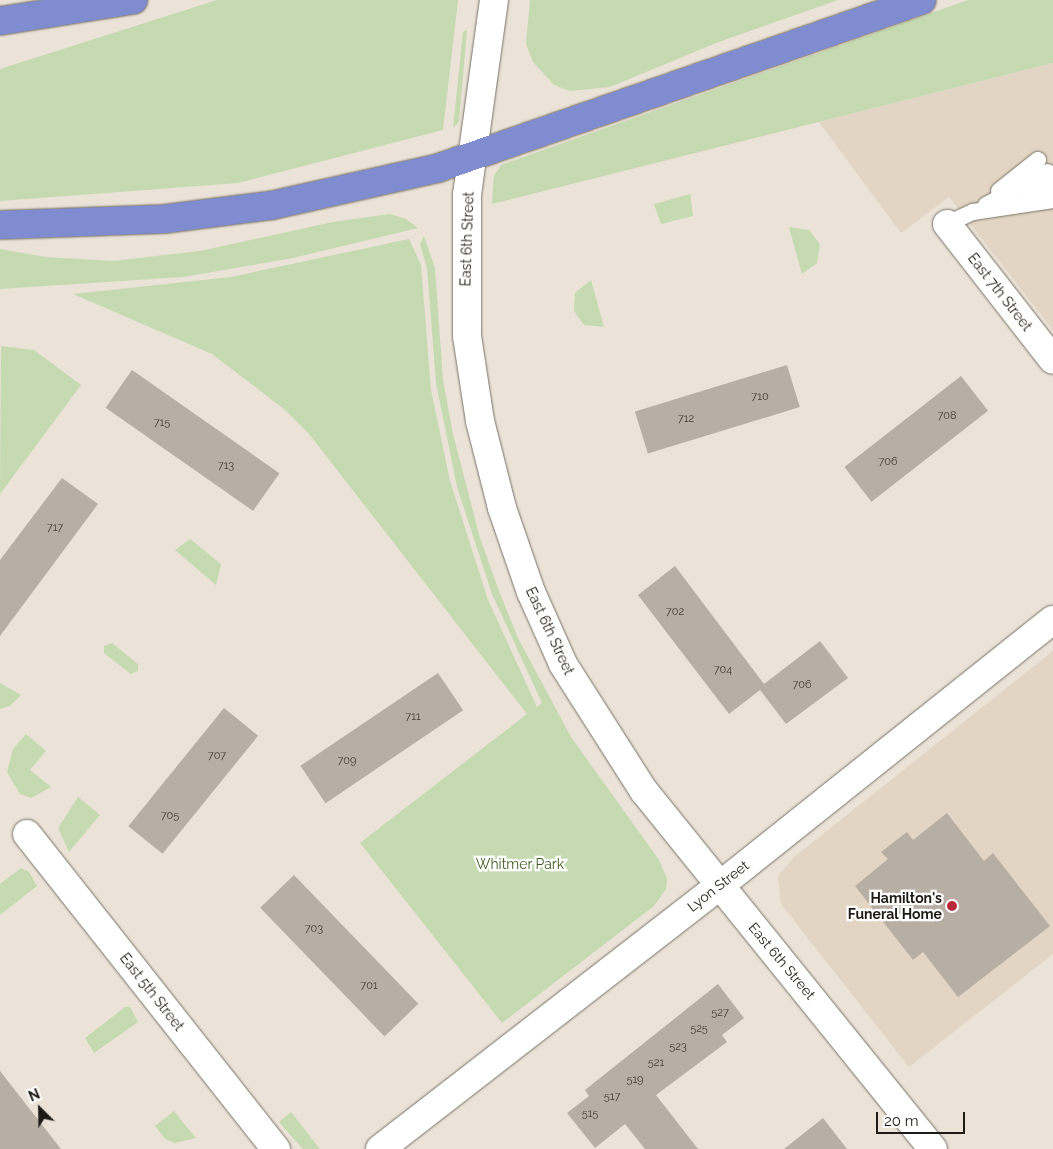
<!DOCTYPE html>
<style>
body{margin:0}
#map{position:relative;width:1053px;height:1149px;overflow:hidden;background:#ebe3d7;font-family:Raleway,sans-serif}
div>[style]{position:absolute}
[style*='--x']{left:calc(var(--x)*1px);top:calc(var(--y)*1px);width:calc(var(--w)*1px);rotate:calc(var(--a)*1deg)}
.built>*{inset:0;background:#e2d5c3}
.green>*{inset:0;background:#c5dab1}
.building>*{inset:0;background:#b8afa4;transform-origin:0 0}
.roads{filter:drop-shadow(0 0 1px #787166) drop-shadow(0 0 1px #787166)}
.lane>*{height:16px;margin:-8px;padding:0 8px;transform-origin:8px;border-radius:8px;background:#fff}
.street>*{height:28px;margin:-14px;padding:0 14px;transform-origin:14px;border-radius:14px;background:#fff}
.secondary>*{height:28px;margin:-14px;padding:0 14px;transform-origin:14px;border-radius:14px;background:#fff}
.highway>*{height:28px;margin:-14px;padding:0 14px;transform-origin:14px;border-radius:14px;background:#7f8cd0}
.dots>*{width:14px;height:14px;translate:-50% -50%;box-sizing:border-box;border:2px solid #fff;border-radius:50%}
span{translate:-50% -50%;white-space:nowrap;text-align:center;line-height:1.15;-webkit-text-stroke:4.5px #fff;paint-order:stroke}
.number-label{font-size:11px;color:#44403a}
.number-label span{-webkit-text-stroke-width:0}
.street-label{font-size:14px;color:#1e1b16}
.park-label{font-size:14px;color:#3f5b1d}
.poi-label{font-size:14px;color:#1e1b16;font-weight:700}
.right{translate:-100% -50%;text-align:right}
.north{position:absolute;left:15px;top:1084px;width:50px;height:50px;-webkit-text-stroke:4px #fff;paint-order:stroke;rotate:337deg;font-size:14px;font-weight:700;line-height:20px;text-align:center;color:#1e1b16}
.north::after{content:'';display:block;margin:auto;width:18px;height:22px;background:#1e1b16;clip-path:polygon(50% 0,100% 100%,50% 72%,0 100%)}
.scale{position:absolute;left:876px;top:1112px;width:89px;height:22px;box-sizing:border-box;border:2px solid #1e1b16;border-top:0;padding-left:6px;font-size:15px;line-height:18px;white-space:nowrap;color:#1e1b16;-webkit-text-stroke:4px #fff;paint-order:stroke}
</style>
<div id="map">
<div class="built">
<div style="clip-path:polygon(1053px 63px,1053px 330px,949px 197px,901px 233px,819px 122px)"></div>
<div style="clip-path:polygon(1053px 651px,1053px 954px,909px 1067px,781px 904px,778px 876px,794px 857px)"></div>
</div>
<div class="green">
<div style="clip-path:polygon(217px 0,458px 0,443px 130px,238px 183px,0 201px,0 69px)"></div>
<div style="clip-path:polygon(530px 0,838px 0,716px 43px,610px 87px,570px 91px,554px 85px,533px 62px,526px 44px)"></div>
<div style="clip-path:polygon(968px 0,1053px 0,1053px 63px,492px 204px,494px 176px,501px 165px)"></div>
<div style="clip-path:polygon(467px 30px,459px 122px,453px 128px,463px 32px)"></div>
<div style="clip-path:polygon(690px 194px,693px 216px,661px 224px,654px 204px)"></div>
<div style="clip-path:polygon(390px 214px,406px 219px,418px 228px,293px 258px,183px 277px,0 289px,0 249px,46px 257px,113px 261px,200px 251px,333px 222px)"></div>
<div style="clip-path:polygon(789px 227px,809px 230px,820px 244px,817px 263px,802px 274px)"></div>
<div style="clip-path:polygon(424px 236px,435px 268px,443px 380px,453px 434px,480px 538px,499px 591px,518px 638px,571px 737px,659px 860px,667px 879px,666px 889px,654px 906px,502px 1023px,360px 843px,527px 714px,309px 434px,284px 409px,212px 354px,73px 294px,231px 277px,409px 239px,421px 265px,431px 390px,450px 481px,488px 600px,537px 707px,542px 703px,492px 594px,457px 487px,436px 383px,427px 268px,420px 244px)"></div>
<div style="clip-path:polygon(591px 280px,604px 327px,584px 325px,574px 311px,575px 293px)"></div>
<div style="clip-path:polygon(1px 346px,34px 350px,81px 385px,0 494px)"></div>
<div style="clip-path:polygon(190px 539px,221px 564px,216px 585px,175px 550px)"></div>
<div style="clip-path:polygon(112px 643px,138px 664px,138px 671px,131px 674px,104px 653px,104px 646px)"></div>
<div style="clip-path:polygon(0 683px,21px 695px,10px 706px,0 709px)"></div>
<div style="clip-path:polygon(26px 734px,46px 751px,30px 770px,51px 787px,31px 798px,20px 794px,7px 772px,13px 749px)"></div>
<div style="clip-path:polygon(78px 797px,100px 815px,69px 852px,58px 828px)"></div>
<div style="clip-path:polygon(21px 868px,29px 872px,37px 886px,0 915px,0 884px)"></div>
<div style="clip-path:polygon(125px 1007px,130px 1007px,138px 1022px,94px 1053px,85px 1038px)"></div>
<div style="clip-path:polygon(174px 1111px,181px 1120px,196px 1138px,175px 1143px,165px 1139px,155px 1126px)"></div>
<div style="clip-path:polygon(291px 1112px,320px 1149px,303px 1149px,285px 1129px,279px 1122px)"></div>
</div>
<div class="building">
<div style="left:787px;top:365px;width:44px;height:159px;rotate:73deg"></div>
<div style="left:132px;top:370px;width:180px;height:46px;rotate:35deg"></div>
<div style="left:961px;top:376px;width:44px;height:148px;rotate:52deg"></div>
<div style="clip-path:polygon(62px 478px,98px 504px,0 636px,0 560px)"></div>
<div style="clip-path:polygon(675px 566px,764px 684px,820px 641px,848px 678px,786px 724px,760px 690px,729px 714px,638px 595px)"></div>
<div style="left:438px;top:673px;width:45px;height:166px;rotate:56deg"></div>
<div style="left:224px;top:708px;width:44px;height:152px;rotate:39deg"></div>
<div style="clip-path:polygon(947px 813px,984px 861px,993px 853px,1050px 926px,958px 997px,923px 952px,913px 960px,855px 886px,888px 859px,881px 852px,907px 832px,913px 840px)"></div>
<div style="left:294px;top:875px;width:179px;height:47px;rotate:46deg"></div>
<div style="clip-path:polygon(718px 984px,744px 1018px,722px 1035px,727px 1042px,656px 1095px,698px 1149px,645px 1149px,625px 1124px,595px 1148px,567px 1113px,589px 1096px,585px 1090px)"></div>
<div style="clip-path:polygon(0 1071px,61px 1149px,0 1149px)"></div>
<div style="clip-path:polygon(823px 1118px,847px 1149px,784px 1149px)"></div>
</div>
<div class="roads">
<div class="lane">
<div style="--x:999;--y:191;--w:50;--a:-38.5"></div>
<div style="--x:1025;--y:196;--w:30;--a:-21"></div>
<div style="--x:986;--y:205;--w:70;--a:-28"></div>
<div style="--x:947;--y:224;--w:29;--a:-25"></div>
<div style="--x:973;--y:212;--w:81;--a:-8.5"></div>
</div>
<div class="street">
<div style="--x:947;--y:224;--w:172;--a:52.1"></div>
<div style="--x:27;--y:834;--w:402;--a:51.7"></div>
<div style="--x:380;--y:1149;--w:428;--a:-37.8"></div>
<div style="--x:718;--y:887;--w:428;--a:-38.6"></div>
</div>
<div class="secondary">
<div style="--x:494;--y:0;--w:197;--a:97.9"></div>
<div style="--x:467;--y:195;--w:141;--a:90"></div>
<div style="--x:467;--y:336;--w:86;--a:81.3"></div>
<div style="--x:480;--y:421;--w:90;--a:75.8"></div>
<div style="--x:502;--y:508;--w:89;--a:71"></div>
<div style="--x:531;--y:592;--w:79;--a:66"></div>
<div style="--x:563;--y:664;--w:151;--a:57.5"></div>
<div style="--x:644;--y:791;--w:460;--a:51.1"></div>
</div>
<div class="highway">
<div style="--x:0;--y:21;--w:135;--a:-9"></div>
<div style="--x:0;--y:225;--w:164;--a:-2.1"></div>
<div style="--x:164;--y:219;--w:110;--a:-7.3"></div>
<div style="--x:273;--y:205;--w:169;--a:-12.6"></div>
<div style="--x:438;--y:168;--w:512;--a:-19.14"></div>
</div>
</div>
<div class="dots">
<div style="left:952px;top:906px;background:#ba293a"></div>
</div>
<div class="number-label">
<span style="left:760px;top:397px">710</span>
<span style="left:947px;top:416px">708</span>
<span style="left:686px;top:419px">712</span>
<span style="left:162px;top:423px">715</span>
<span style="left:888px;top:462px">706</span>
<span style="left:226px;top:466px">713</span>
<span style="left:55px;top:528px">717</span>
<span style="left:675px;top:612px">702</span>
<span style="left:723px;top:670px">704</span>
<span style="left:802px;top:685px">706</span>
<span style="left:413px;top:717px">711</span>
<span style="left:217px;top:756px">707</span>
<span style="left:347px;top:761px">709</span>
<span style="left:170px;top:816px">705</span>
<span style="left:314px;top:929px">703</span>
<span style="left:369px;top:986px">701</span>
<span style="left:720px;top:1013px">527</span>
<span style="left:699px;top:1029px">525</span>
<span style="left:678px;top:1047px">523</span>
<span style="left:656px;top:1063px">521</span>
<span style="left:635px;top:1080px">519</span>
<span style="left:612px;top:1097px">517</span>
<span style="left:590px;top:1114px">515</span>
</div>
<div class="street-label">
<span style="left:467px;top:239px;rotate:-88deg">East 6th Street</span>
<span style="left:1000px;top:292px;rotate:52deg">East 7th Street</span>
<span style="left:550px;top:631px;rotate:65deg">East 6th Street</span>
<span style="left:718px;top:886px;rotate:-38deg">Lyon Street</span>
<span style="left:782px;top:961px;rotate:50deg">East 6th Street</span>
<span style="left:152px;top:992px;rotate:52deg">East 5th Street</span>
</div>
<div class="park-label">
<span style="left:520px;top:864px">Whitmer Park</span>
</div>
<div class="poi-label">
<span class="right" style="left:942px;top:906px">Hamilton's<br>Funeral Home</span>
</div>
<div class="north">N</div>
<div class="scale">20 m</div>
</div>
